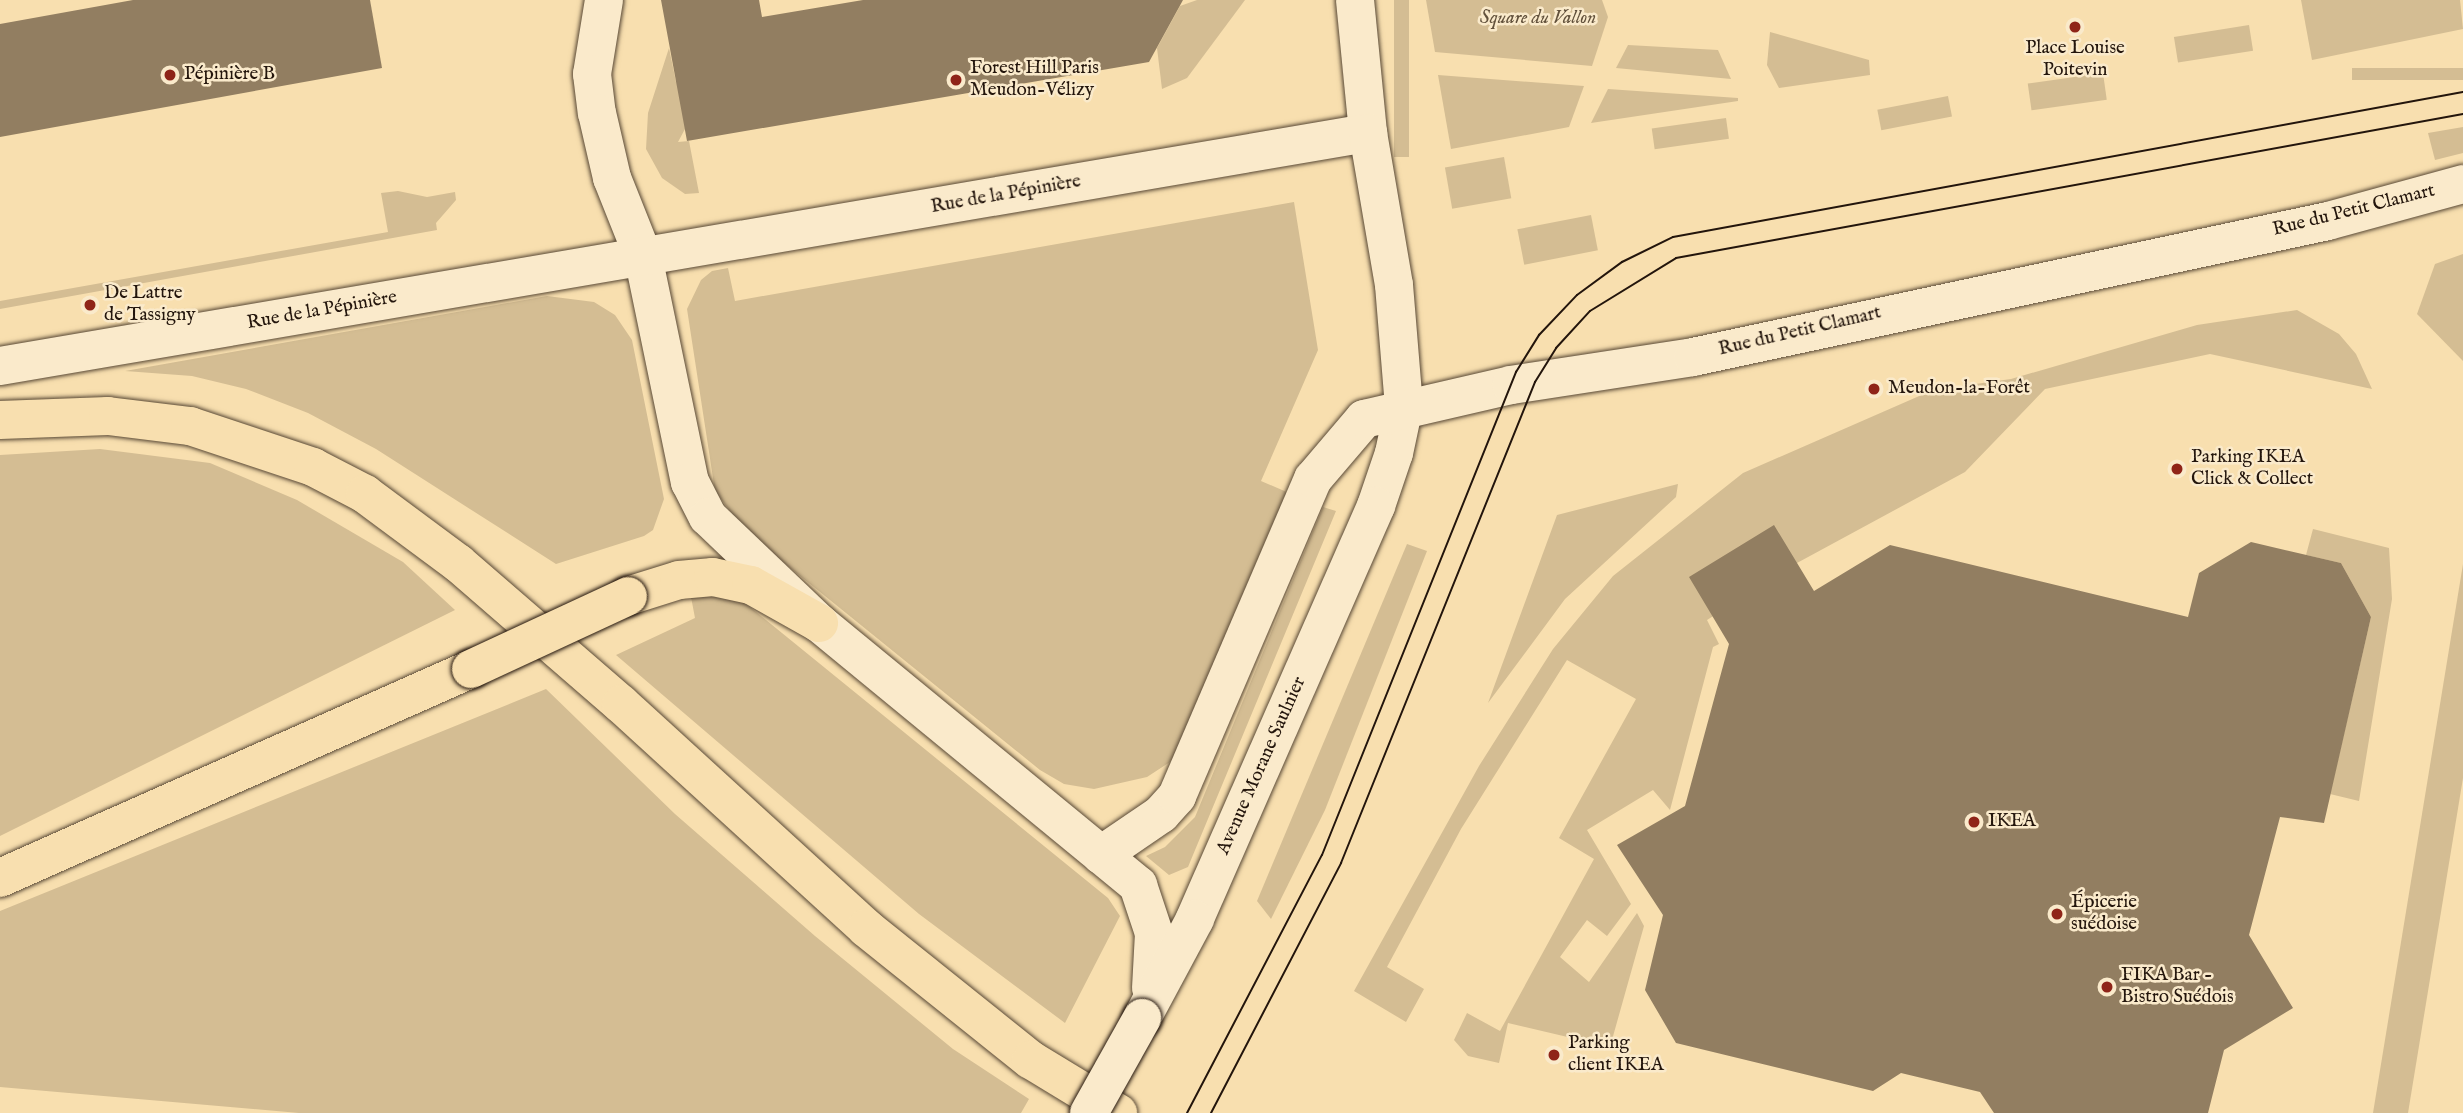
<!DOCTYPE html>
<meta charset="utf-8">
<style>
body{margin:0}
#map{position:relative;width:2463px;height:1113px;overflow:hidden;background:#f8dfaf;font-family:"IM FELL English",serif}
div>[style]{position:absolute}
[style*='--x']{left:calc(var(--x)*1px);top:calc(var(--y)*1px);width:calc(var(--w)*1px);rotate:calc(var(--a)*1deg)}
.green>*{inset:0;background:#d4bd93;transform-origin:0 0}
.building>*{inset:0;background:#927e61}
.roads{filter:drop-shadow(0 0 2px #584835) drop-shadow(0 0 2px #584835)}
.street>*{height:38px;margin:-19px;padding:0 19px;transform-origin:19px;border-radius:19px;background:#faeacb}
.secondary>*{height:38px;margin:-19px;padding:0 19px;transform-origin:19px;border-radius:19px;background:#faeacb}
.highway>*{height:38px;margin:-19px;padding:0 19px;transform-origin:19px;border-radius:19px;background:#f8dfaf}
.tram>*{height:2px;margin:-1px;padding:0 1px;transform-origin:1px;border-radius:1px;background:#23150c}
.bridges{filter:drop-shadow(0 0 2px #23150c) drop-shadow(0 0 2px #23150c)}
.secondary-bridge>*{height:38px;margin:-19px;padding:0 19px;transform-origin:19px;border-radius:19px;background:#faeacb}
.highway-bridge>*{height:38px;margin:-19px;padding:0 19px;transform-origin:19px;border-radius:19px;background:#f8dfaf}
.dots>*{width:19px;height:19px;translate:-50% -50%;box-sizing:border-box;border:4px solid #faeacb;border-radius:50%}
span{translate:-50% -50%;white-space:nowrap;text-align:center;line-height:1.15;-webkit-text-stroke:5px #faeacb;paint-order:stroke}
.park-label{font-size:19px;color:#61503b;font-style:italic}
.poi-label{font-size:19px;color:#23150c}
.left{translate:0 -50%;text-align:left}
.street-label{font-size:19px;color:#23150c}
</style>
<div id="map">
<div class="green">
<div style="clip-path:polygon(1197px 0,1245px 0,1187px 78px,1162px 89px,1157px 48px,1180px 6px)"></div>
<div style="left:1394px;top:0;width:15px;height:157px"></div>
<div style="clip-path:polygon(1426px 0,1602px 0,1608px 17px,1592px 66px,1435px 52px)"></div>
<div style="clip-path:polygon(2301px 0,2460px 0,2463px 29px,2312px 60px)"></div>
<div style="left:2249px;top:25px;width:26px;height:76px;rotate:81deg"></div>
<div style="clip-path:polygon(1770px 32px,1869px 60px,1870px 75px,1779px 88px,1767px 65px)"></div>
<div style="clip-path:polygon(1628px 45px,1718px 50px,1731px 79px,1616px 68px)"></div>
<div style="clip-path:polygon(669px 48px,676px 82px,714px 75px,678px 142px,689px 141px,699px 193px,685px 194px,662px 178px,646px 149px,648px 113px)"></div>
<div style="left:2463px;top:68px;width:12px;height:111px;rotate:90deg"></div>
<div style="left:2103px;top:73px;width:27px;height:76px;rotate:82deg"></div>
<div style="clip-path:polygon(1438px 75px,1584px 86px,1569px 127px,1451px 149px)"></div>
<div style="clip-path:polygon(1608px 89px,1738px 98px,1738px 101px,1591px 123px)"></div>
<div style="left:1948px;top:96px;width:21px;height:72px;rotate:79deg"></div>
<div style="left:1726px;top:118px;width:21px;height:75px;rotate:82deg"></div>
<div style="clip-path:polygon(2463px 127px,2463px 153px,2435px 160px,2428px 133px)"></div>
<div style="left:1504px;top:157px;width:42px;height:60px;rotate:80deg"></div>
<div style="clip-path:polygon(398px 191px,427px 197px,455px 192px,456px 200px,436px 223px,437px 230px,0 309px,0 301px,388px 232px,381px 193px)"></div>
<div style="clip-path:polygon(1294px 202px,1318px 350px,1261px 481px,1289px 493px,1184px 742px,1170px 762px,1147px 777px,1094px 789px,1064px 784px,1040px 770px,746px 532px,715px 491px,687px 309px,701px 280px,712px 271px,728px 268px,735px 301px)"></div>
<div style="left:1591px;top:215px;width:36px;height:75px;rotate:79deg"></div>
<div style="clip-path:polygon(2463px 254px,2463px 361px,2417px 314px,2435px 264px)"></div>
<div style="clip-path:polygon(547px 296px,594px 302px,615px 315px,632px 340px,664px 499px,653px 530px,644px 536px,556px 564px,376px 449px,308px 413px,246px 389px,192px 376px,125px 371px)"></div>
<div style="clip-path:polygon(2297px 310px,2339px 334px,2356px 354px,2372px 389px,2210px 354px,2045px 389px,1965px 472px,1797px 563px,1707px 620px,1719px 644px,1713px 647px,1670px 810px,1653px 790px,1587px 830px,1631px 904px,1607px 936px,1587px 920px,1560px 957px,1589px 982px,1637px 913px,1644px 926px,1610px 1047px,1508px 1023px,1499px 1063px,1468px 1056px,1454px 1040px,1467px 1013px,1500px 1031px,1594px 859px,1559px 838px,1636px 699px,1567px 660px,1461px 829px,1387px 967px,1424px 989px,1406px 1022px,1354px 991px,1479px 766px,1553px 649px,1613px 576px,1743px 473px,1933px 390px,2011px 379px,2197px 325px)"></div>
<div style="clip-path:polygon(100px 449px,210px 463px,297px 500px,403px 562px,455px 610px,0 836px,0 455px)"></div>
<div style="clip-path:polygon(1678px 484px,1676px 497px,1565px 599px,1488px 703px,1557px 515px)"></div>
<div style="clip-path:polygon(1323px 507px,1336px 511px,1188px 867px,1169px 875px,1146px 856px,1165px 847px,1195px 817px)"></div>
<div style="clip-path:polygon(2313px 529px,2389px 548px,2392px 599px,2359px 801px,2330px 794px,2371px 617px,2341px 563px,2306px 555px)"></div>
<div style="clip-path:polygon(1407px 544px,1427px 551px,1325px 810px,1271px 919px,1257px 901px)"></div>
<div style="clip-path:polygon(2463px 564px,2463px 778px,2408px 1113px,2373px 1113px)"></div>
<div style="clip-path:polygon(734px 594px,1108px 898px,1120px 916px,1065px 1023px,919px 914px,616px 655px,695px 618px,691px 597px)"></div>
<div style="clip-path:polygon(546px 689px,675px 814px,815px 936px,953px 1049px,1029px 1099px,1021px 1113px,299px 1113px,0 1087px,0 911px)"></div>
</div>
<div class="building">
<div style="clip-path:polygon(133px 0,370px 0,382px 68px,0 137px,0 24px)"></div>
<div style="clip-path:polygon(661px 0,759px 0,762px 17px,863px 0,1183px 0,1149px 62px,687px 141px)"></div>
<div style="clip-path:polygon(1774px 525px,1814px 591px,1890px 545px,2188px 617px,2199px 573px,2251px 542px,2341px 563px,2371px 617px,2324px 823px,2280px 817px,2249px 935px,2293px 1008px,2224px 1050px,2208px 1113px,1994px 1113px,1980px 1092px,1901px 1073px,1873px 1091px,1676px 1043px,1645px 990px,1663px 915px,1617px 845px,1685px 806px,1729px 644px,1689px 577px)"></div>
</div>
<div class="roads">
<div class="street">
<div style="--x:604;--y:0;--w:75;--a:99.2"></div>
<div style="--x:592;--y:74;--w:39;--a:83"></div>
<div style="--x:597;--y:113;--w:67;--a:77"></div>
<div style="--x:612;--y:178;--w:84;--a:68.3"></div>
<div style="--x:1355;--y:0;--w:134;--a:84.4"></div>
</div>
<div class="secondary">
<div style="--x:643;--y:256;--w:231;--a:78.3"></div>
<div style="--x:690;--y:482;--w:39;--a:63"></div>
<div style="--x:708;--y:517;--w:153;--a:43.7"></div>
<div style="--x:819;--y:623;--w:413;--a:39.4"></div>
<div style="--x:1138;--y:885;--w:51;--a:71.6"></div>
<div style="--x:1154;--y:933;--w:55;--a:93.1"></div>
<div style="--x:0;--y:366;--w:1388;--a:-9.67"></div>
<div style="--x:1368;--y:133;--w:154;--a:80.3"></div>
<div style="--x:1394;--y:285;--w:121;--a:85.3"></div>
<div style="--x:1404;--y:406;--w:48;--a:102"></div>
<div style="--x:1394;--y:453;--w:56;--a:108.8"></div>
<div style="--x:1376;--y:506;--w:451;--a:113.7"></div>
<div style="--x:1195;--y:919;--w:112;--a:118.2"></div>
<div style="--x:1101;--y:855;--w:73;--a:-34.3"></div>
<div style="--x:1161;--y:814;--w:24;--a:-48"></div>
<div style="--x:1177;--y:796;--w:345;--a:-66.8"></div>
<div style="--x:1313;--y:479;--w:79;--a:-49.6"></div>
<div style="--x:1364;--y:419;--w:151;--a:-13"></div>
<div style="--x:1511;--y:385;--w:184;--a:-8.7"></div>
<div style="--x:1693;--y:357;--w:649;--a:-12.09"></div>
<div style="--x:2328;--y:221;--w:140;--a:-15.3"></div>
</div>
<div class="highway">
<div style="--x:0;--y:420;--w:108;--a:-2.1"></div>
<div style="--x:108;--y:416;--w:83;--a:7"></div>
<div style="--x:190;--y:426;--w:130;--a:18.4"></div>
<div style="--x:313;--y:467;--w:59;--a:27.4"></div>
<div style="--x:365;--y:494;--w:116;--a:36.6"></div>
<div style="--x:458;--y:563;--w:216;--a:40.9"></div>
<div style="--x:621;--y:704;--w:332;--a:42.4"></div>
<div style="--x:866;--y:928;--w:211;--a:38.7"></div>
<div style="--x:1031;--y:1060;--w:102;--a:31.3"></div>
<div style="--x:628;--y:596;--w:53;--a:-17.4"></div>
<div style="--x:679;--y:580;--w:34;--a:-5"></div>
<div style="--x:713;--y:577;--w:39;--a:12"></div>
<div style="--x:751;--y:585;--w:78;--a:29.2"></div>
<div style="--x:0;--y:878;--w:515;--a:-23.93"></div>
</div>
</div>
<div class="tram">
<div style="--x:1187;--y:1113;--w:291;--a:-62.4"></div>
<div style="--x:1322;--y:855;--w:521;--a:-68.12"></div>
<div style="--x:1516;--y:372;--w:44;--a:-58.1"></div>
<div style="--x:1539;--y:335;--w:55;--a:-46.5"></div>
<div style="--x:1577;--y:295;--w:56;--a:-36.3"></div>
<div style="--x:1622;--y:262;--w:57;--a:-26.1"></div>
<div style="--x:1673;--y:237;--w:803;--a:-10.4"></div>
<div style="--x:1211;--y:1113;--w:282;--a:-62.5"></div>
<div style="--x:1341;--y:863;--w:519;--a:-68.03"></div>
<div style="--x:1535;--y:382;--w:40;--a:-58"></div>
<div style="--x:1556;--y:348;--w:50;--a:-47.4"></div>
<div style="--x:1590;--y:311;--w:101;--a:-31.6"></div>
<div style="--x:1676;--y:258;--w:800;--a:-10.37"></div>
</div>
<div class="bridges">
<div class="secondary-bridge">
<div style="--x:1089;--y:1113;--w:109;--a:-60.8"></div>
</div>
<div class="highway-bridge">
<div style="--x:471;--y:669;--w:173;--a:-24.9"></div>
</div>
</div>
<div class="dots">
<div style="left:2075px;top:27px;background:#8f2418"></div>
<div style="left:170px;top:75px;background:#8f2418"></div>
<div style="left:956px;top:80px;background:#8f2418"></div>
<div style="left:90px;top:305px;background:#8f2418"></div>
<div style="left:1874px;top:389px;background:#8f2418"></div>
<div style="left:2177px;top:469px;background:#8f2418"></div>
<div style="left:1974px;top:822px;background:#8f2418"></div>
<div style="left:2057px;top:914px;background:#8f2418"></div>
<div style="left:2107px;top:987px;background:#8f2418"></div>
<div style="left:1554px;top:1055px;background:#8f2418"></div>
</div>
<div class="park-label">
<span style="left:1538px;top:19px">Square du Vallon</span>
</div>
<div class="poi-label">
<span style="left:2075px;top:60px">Place Louise<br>Poitevin</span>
<span class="left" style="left:970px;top:80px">Forest Hill Paris<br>Meudon-Vélizy</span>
<span class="left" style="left:184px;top:75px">Pépinière B</span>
<span class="left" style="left:104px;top:305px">De Lattre<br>de Tassigny</span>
<span class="left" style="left:1888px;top:389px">Meudon-la-Forêt</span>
<span class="left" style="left:2191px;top:469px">Parking IKEA<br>Click &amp; Collect</span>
<span class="left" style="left:1988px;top:822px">IKEA</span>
<span class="left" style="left:2071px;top:914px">Épicerie<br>suédoise</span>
<span class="left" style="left:2121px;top:987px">FIKA Bar -<br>Bistro Suédois</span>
<span class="left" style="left:1568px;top:1055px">Parking<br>client IKEA</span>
</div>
<div class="street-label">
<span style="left:1006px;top:195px;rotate:-10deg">Rue de la Pépinière</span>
<span style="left:2354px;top:211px;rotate:-14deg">Rue du Petit Clamart</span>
<span style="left:322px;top:311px;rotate:-10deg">Rue de la Pépinière</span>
<span style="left:1800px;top:332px;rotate:-13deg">Rue du Petit Clamart</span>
<span style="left:1262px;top:766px;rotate:-66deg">Avenue Morane Saulnier</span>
</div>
</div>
